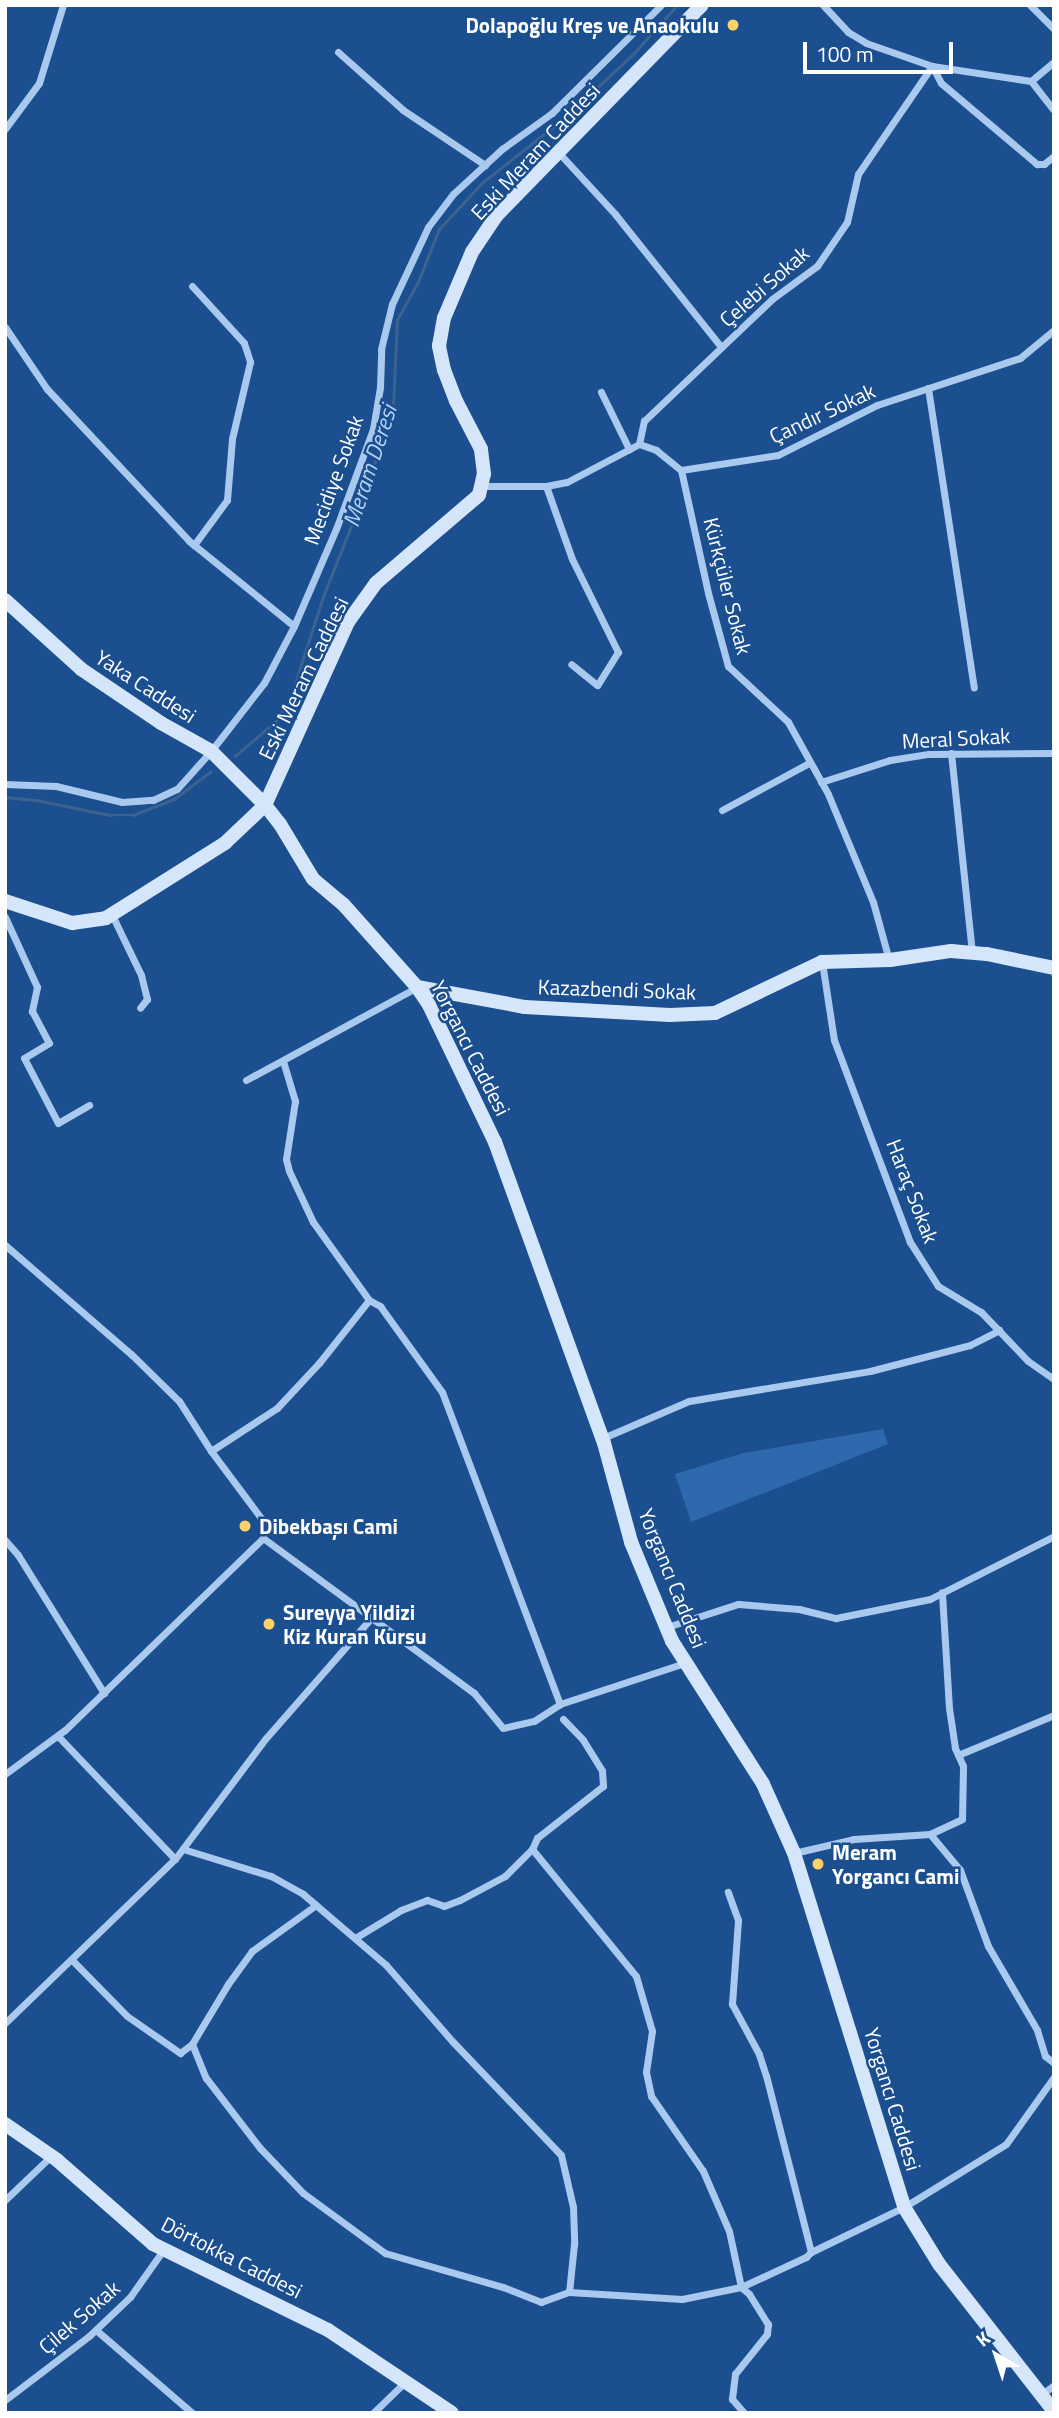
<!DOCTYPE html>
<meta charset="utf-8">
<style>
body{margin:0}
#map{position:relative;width:1059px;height:2418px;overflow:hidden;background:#1b4f8f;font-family:"Titillium Web",sans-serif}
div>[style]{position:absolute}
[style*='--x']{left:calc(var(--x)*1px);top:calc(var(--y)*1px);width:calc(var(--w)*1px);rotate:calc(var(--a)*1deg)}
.green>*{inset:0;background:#2e69ad}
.stream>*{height:2.5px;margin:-1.25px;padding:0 1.25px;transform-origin:1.25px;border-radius:1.25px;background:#3c6290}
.street>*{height:7px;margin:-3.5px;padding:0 3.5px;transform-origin:3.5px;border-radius:3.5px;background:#a9c9ee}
.secondary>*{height:14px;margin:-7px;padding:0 7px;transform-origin:7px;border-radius:7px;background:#d6e6fa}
.dots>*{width:19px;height:19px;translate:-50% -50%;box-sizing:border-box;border:4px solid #1b4f8f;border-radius:50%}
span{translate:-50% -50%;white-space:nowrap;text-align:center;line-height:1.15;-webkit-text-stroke:5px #1b4f8f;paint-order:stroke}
.poi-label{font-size:21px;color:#fff;font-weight:700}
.right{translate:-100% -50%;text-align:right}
.left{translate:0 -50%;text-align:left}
.street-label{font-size:21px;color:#fff}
.water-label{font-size:23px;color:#b5d3f5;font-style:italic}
.frame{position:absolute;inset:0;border:7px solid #fff;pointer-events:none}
.north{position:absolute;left:961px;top:2320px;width:70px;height:70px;-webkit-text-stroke:5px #1b4f8f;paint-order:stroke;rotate:321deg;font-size:19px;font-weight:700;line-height:28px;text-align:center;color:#fff}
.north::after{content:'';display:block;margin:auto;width:24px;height:32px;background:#fff;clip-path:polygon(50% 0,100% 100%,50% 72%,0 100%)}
.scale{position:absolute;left:803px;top:42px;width:150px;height:32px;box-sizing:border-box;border:4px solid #fff;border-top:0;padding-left:9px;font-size:21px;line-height:24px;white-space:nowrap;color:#fff;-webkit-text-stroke:5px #1b4f8f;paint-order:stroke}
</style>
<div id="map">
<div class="green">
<div style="clip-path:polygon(883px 1429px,888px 1444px,691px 1522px,675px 1474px,744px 1453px)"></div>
</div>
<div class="stream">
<div style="--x:235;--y:756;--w:54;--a:-40.5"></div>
<div style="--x:276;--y:721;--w:26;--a:-58"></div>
<div style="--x:290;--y:699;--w:110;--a:-72.1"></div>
<div style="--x:324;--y:594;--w:111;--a:-68.3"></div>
<div style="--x:365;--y:491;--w:89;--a:-71.6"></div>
<div style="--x:393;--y:407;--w:87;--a:-87.4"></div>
<div style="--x:397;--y:320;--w:43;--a:-61.1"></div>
<div style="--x:418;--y:282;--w:57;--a:-68.4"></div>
<div style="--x:439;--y:229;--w:64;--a:-46.9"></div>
<div style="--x:483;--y:182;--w:107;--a:-38.2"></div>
<div style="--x:567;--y:116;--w:92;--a:-43.2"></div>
<div style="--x:634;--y:53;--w:64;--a:-48.1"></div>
<div style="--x:5;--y:797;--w:31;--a:6"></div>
<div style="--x:36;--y:800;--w:76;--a:11.5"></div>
<div style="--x:110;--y:815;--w:23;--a:0"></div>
<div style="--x:133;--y:815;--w:44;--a:-21.3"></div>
<div style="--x:174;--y:799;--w:45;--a:-36.9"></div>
</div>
<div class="street">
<div style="--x:823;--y:5;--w:37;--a:47"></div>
<div style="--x:848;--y:32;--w:21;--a:31"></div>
<div style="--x:866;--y:43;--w:70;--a:19.2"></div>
<div style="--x:932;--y:66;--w:100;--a:8.6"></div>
<div style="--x:1031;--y:81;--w:37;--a:52"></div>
<div style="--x:1030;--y:5;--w:34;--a:45"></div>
<div style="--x:338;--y:52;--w:87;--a:41.7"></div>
<div style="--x:403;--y:110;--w:99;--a:33.9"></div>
<div style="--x:1031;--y:81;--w:30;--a:-40"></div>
<div style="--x:5;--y:129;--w:57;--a:-53.5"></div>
<div style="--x:39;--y:83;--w:82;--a:-72.9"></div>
<div style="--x:559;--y:153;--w:83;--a:47.4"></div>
<div style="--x:615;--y:214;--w:170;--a:51.4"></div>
<div style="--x:192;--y:286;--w:77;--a:47.6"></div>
<div style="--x:244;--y:343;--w:20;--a:72"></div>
<div style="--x:250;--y:362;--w:79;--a:103.2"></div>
<div style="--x:232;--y:439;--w:61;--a:94.7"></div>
<div style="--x:227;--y:500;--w:56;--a:126.3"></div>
<div style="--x:5;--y:327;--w:75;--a:55.9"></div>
<div style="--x:47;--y:389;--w:208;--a:46.9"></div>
<div style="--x:189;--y:541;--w:135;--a:39"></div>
<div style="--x:928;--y:388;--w:303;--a:81.3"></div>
<div style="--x:601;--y:392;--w:64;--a:63.8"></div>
<div style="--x:639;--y:444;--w:24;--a:-78"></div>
<div style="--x:644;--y:421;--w:177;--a:-43.6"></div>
<div style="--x:772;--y:299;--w:56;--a:-36.3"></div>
<div style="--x:817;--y:266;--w:53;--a:-55.7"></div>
<div style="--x:847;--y:222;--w:49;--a:-77.1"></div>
<div style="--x:858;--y:174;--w:131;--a:-55.6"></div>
<div style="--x:932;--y:66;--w:19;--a:62"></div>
<div style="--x:941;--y:83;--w:126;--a:40.2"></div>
<div style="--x:1037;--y:164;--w:7;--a:0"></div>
<div style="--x:1044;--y:164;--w:13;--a:-39"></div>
<div style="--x:681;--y:470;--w:126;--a:77.6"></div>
<div style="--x:708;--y:593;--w:76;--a:74.7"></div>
<div style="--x:728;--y:666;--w:82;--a:43"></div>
<div style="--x:788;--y:722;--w:82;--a:60.9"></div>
<div style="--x:828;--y:794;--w:117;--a:67.4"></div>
<div style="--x:873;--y:902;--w:60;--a:74.6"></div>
<div style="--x:482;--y:486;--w:64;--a:0"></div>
<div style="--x:546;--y:486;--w:21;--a:-11"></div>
<div style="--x:567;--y:482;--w:81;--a:-27.8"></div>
<div style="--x:639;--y:444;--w:18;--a:19"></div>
<div style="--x:656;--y:450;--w:32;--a:39"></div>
<div style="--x:681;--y:470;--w:98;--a:-8.8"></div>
<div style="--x:778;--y:455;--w:111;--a:-26.8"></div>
<div style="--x:877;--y:405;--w:151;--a:-18.2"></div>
<div style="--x:1020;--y:358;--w:44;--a:-39.5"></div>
<div style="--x:546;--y:486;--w:77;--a:70.4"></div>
<div style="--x:572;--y:559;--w:104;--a:63.7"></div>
<div style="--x:618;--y:652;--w:39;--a:122"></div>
<div style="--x:597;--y:685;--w:33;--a:-141"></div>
<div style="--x:951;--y:753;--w:200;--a:84"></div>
<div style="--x:821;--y:782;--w:72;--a:-17.7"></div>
<div style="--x:890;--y:760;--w:39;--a:-9"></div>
<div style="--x:929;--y:754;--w:125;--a:-0.5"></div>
<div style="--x:5;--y:784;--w:51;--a:2.2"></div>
<div style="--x:56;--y:786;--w:68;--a:13.6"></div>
<div style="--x:122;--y:802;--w:31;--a:-4"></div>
<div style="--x:153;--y:800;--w:26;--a:-25"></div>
<div style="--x:177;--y:789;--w:51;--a:-48.2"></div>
<div style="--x:211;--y:751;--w:86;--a:-52.1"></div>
<div style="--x:264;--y:683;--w:64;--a:-62.2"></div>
<div style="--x:294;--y:626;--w:106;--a:-66.6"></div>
<div style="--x:336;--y:529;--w:107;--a:-69.7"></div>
<div style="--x:373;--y:429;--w:43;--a:-80.5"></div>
<div style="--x:380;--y:387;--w:38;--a:-88"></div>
<div style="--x:381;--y:349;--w:46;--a:-76.3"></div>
<div style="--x:392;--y:304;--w:85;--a:-64.9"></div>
<div style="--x:428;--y:227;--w:41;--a:-52.9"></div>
<div style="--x:453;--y:194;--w:67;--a:-42.6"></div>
<div style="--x:502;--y:149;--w:62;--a:-35.8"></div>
<div style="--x:552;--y:113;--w:153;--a:-44.7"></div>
<div style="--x:722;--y:810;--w:99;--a:-28.4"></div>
<div style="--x:112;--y:915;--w:67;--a:64.2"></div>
<div style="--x:141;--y:975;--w:25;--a:76"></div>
<div style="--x:147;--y:999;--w:11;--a:128"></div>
<div style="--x:5;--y:917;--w:77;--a:65.4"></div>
<div style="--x:37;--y:987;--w:25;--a:102"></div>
<div style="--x:32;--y:1011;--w:36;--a:62"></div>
<div style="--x:49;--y:1043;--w:29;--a:149"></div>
<div style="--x:24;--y:1058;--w:73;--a:62.4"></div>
<div style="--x:58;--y:1123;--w:36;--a:-30"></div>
<div style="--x:822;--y:962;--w:79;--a:81.3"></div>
<div style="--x:834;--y:1040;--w:216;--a:69.4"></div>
<div style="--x:910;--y:1242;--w:52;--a:57.5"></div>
<div style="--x:938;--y:1286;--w:50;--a:31.2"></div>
<div style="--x:981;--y:1312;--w:68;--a:46.2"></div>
<div style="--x:1028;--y:1361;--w:32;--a:35"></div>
<div style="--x:283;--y:1061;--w:42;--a:73.3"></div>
<div style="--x:295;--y:1101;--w:59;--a:98.8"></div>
<div style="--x:286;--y:1159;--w:12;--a:76"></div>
<div style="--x:289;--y:1171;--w:56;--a:64.8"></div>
<div style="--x:313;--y:1222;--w:96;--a:54.3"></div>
<div style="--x:369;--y:1300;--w:13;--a:29"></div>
<div style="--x:380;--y:1306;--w:106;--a:54.2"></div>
<div style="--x:442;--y:1392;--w:334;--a:69.3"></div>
<div style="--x:246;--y:1080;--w:195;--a:-28.5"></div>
<div style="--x:5;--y:1245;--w:167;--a:40.9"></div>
<div style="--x:131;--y:1354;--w:67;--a:44.4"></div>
<div style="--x:179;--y:1401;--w:59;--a:57.4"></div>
<div style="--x:211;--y:1451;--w:89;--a:53.3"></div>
<div style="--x:264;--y:1522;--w:16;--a:94"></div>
<div style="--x:603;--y:1438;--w:94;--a:-23.3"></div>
<div style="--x:689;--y:1401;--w:183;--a:-9.4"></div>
<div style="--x:870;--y:1371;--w:103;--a:-14.6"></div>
<div style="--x:970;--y:1345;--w:33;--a:-27"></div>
<div style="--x:211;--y:1451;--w:79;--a:-33.1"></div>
<div style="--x:277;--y:1408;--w:62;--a:-47"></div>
<div style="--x:319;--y:1363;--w:80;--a:-51.6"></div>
<div style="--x:5;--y:1540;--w:20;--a:49"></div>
<div style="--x:18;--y:1555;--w:163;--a:58.1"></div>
<div style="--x:667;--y:1627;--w:75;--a:-17.9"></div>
<div style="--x:738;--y:1604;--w:61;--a:4.7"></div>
<div style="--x:799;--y:1609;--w:38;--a:14"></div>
<div style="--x:836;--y:1618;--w:96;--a:-11.4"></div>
<div style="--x:930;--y:1599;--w:139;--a:-26.9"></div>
<div style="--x:563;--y:1719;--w:29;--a:46"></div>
<div style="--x:583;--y:1740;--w:36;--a:58"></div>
<div style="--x:602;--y:1771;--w:15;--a:86"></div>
<div style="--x:603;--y:1786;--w:84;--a:141.8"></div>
<div style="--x:537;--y:1838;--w:12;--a:114"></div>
<div style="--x:532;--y:1849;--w:164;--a:50.7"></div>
<div style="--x:636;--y:1976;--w:57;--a:73.8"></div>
<div style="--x:652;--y:2031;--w:41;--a:98.3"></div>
<div style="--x:646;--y:2072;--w:25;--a:78"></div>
<div style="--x:651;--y:2096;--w:91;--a:55.3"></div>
<div style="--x:703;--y:2171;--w:65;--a:66.6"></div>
<div style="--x:729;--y:2231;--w:57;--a:77.9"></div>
<div style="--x:741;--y:2287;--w:72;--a:-24.8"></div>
<div style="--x:806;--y:2257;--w:7;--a:-45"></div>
<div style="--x:811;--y:2252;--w:182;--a:-104.3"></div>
<div style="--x:766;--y:2076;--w:23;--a:-108"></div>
<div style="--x:759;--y:2054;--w:57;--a:-118.4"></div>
<div style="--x:732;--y:2004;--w:84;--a:-85.9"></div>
<div style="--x:738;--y:1920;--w:30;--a:-110"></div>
<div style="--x:958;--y:1755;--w:104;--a:-22.6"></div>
<div style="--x:5;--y:1774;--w:74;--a:-36.3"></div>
<div style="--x:65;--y:1730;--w:276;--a:-44.1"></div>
<div style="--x:263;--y:1538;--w:262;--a:36.3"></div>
<div style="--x:474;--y:1693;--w:45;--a:50.4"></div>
<div style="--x:503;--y:1728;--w:32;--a:-13"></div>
<div style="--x:534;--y:1721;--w:31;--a:-33"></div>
<div style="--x:560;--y:1704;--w:132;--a:-18.2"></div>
<div style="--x:930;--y:1834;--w:47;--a:50.2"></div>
<div style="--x:960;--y:1870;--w:81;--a:69.8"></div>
<div style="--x:988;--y:1946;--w:97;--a:59.7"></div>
<div style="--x:1037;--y:2030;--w:27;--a:73"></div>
<div style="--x:1045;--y:2056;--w:11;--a:38"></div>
<div style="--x:183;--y:1849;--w:92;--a:17.1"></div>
<div style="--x:271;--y:1876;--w:37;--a:29"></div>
<div style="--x:303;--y:1894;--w:109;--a:40.5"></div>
<div style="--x:386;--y:1965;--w:102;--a:49"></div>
<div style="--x:453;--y:2042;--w:156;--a:46.3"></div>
<div style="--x:561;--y:2155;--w:53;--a:77"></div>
<div style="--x:573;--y:2207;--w:37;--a:88"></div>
<div style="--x:574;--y:2244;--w:48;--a:95.9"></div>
<div style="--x:569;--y:2292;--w:113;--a:3.5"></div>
<div style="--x:682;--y:2299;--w:60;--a:-11.5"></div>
<div style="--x:741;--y:2287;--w:11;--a:41"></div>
<div style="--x:749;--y:2294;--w:36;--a:58"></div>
<div style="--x:768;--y:2324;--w:10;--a:96"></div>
<div style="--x:767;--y:2334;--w:51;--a:128.7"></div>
<div style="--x:735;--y:2374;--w:25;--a:97"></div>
<div style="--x:732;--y:2399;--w:18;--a:49"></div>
<div style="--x:794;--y:1853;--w:62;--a:-13.1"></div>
<div style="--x:854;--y:1839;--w:76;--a:-3.8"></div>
<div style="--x:930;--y:1834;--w:35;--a:-25"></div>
<div style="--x:962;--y:1819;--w:53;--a:-88.9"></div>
<div style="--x:963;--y:1766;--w:20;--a:-114"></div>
<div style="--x:955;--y:1748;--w:40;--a:-98.5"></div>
<div style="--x:949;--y:1708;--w:116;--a:-93.5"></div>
<div style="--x:175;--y:1859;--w:151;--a:-53.1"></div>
<div style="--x:266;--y:1738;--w:159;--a:-48.8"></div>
<div style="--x:316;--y:1905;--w:79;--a:144.3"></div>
<div style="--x:252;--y:1951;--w:41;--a:126"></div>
<div style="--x:228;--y:1984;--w:70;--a:121"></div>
<div style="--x:192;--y:2044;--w:37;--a:68"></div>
<div style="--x:206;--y:2078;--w:88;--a:52.4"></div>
<div style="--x:260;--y:2148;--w:62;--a:46.3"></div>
<div style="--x:303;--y:2193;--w:102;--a:36.2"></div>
<div style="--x:385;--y:2253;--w:123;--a:16.1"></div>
<div style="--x:503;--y:2287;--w:41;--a:21.5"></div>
<div style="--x:541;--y:2302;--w:30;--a:-20"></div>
<div style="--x:355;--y:1938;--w:54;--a:-31.3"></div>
<div style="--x:401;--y:1910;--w:28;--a:-21"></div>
<div style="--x:427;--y:1900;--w:18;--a:19"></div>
<div style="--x:444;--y:1906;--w:17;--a:-21"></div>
<div style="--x:460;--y:1900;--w:51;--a:-28.1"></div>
<div style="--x:505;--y:1876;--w:38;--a:-45"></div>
<div style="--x:72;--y:1960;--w:78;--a:45.5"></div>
<div style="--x:127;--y:2016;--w:65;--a:34.9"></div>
<div style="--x:180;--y:2053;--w:15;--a:-37"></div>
<div style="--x:5;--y:2023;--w:236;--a:-44"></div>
<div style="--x:175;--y:1859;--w:170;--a:-133.6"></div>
<div style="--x:5;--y:2200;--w:64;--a:-43.7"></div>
<div style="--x:811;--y:2252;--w:103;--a:-25.8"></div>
<div style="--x:904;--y:2207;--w:120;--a:-31.7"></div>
<div style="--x:1006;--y:2144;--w:82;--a:-54.4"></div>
<div style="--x:96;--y:2330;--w:127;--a:40.8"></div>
<div style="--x:1042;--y:2394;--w:15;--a:-37"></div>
<div style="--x:5;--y:2400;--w:106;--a:-37.3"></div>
<div style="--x:89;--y:2336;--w:57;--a:-43.6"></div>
<div style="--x:130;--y:2297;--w:59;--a:-54.7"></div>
<div style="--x:373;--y:2413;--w:45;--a:-44.1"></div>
</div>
<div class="secondary">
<div style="--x:5;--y:600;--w:103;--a:42.2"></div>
<div style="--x:81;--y:669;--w:97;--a:34"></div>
<div style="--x:161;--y:723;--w:57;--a:29.2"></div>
<div style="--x:211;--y:751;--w:76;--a:45"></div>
<div style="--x:265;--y:805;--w:24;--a:52"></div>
<div style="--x:280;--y:824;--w:64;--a:59"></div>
<div style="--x:313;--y:879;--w:39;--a:40"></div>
<div style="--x:343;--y:904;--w:111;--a:48.3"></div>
<div style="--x:417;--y:987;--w:22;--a:56"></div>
<div style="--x:429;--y:1005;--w:152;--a:64.3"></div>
<div style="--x:495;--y:1142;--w:320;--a:70.1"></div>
<div style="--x:604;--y:1443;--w:103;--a:74.7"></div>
<div style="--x:631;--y:1542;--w:107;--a:67.5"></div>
<div style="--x:672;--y:1641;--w:169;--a:57.5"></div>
<div style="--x:763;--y:1784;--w:76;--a:65.8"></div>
<div style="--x:794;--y:1853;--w:371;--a:72.7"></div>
<div style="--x:904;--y:2207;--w:67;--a:58.4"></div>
<div style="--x:939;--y:2264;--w:187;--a:52"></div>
<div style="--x:5;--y:901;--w:71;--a:18.2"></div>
<div style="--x:72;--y:923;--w:34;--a:-8"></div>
<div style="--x:106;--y:918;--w:141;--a:-32.2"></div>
<div style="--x:225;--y:843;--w:55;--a:-43.5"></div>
<div style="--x:265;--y:805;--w:201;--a:-65.6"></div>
<div style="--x:348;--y:622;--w:48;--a:-54.3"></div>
<div style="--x:376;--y:583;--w:135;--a:-40.5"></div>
<div style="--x:479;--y:495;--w:22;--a:-77"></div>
<div style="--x:484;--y:474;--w:25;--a:-97"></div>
<div style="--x:481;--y:449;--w:54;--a:-117.5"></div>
<div style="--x:456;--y:401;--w:33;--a:-111"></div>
<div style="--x:444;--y:370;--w:25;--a:-102"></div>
<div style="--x:439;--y:346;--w:28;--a:-80"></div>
<div style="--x:444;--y:318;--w:72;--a:-67"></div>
<div style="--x:472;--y:252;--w:45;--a:-56"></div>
<div style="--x:497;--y:215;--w:293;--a:-45.7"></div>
<div style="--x:417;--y:987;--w:110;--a:10.5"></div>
<div style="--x:525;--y:1007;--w:145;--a:3.2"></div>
<div style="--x:670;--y:1015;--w:45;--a:-2.5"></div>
<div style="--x:715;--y:1013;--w:119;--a:-25.5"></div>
<div style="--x:822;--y:962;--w:68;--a:-1.7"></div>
<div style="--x:890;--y:960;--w:62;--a:-8.4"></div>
<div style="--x:951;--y:951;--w:36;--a:5"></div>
<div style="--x:987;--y:954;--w:68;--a:11.8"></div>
<div style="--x:5;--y:2124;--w:63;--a:34.7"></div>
<div style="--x:57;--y:2160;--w:128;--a:41.2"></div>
<div style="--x:153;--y:2244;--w:195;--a:26.2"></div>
<div style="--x:328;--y:2330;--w:149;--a:33.8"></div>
</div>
<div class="dots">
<div style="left:733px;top:25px;background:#ffd166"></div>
<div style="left:245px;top:1526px;background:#ffd166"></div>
<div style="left:269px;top:1624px;background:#ffd166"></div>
<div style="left:818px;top:1864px;background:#ffd166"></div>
</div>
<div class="poi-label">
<span class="right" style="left:719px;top:25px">Dolapoğlu Kreş ve Anaokulu</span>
<span class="left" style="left:259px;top:1526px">Dibekbaşı Cami</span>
<span class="left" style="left:283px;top:1624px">Sureyya Yildizi<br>Kiz Kuran Kursu</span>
<span class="left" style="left:832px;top:1864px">Meram<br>Yorgancı Cami</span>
</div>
<div class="street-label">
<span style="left:535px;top:151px;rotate:-47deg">Eski Meram Caddesi</span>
<span style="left:764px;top:286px;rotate:-41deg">Çelebi Sokak</span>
<span style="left:822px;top:413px;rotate:-25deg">Çandır Sokak</span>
<span style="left:333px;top:480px;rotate:-70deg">Mecidiye Sokak</span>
<span style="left:728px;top:586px;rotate:76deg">Kürkçüler Sokak</span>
<span style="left:303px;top:678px;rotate:-64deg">Eski Meram Caddesi</span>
<span style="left:146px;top:686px;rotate:33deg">Yaka Caddesi</span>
<span style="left:956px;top:738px;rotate:-3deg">Meral Sokak</span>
<span style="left:617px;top:989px;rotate:2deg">Kazazbendi Sokak</span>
<span style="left:471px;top:1048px;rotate:63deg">Yorgancı Caddesi</span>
<span style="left:913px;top:1191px;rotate:69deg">Haraç Sokak</span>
<span style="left:673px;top:1578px;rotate:68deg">Yorgancı Caddesi</span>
<span style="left:893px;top:2099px;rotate:73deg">Yorgancı Caddesi</span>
<span style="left:232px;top:2257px;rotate:27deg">Dörtokka Caddesi</span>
<span style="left:79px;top:2317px;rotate:-41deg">Çilek Sokak</span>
</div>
<div class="water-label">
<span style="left:370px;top:466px;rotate:-72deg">Meram Deresi</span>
</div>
<div class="frame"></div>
<div class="north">K</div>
<div class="scale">100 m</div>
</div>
